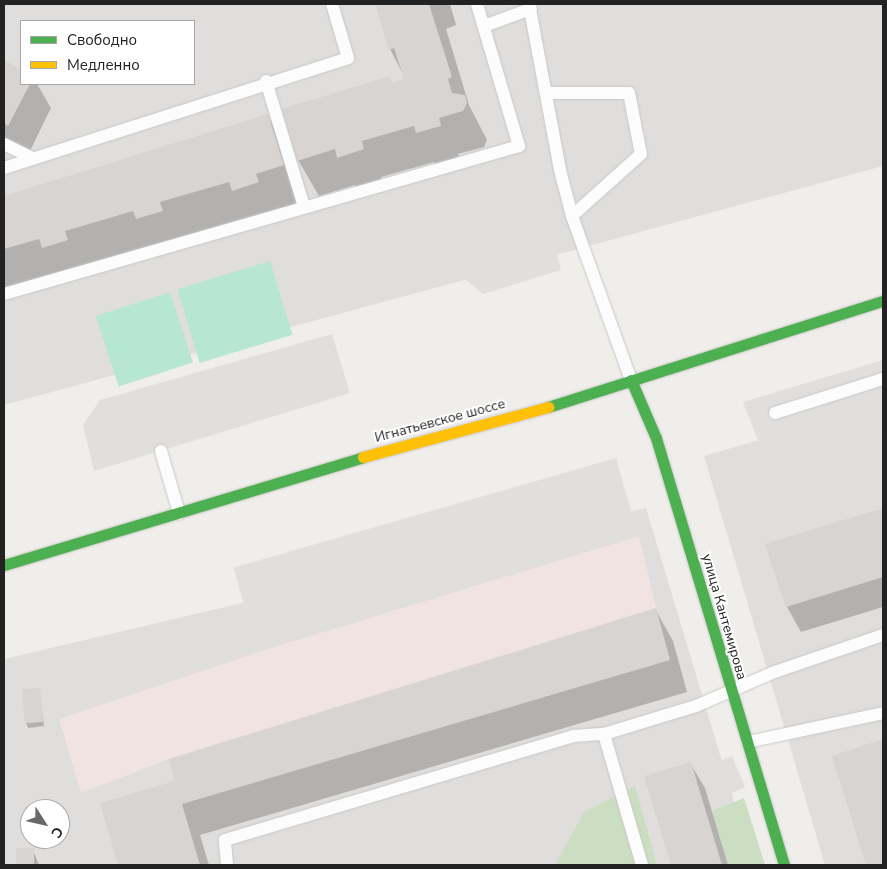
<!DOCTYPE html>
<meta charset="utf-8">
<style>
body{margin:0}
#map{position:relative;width:887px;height:869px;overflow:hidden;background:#f0eeeb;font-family:"Nunito Sans",sans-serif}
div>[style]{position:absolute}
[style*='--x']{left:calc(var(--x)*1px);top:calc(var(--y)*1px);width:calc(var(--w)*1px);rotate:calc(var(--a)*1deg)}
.residential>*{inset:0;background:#dfdedc}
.commercial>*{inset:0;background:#f1e3e1}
.forest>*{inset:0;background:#cbdec1}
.pitch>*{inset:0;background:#b7e6d2;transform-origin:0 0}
.parking>*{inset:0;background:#e0dfde;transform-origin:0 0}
.shadow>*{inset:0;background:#0003}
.building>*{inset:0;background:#d7d4d2;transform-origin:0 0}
.roads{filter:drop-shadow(0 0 1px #c9c8c7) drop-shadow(0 0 1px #c9c8c7)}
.lane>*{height:12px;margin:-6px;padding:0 6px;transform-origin:6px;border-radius:6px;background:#fdfcfc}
.fast>*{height:11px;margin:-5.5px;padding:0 5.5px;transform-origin:5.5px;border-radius:5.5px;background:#4caf50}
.slow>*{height:11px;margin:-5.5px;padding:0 5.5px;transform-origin:5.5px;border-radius:5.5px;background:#ffc107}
span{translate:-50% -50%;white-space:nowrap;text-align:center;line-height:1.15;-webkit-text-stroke:4px #fff;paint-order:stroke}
.street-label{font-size:14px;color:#222}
.frame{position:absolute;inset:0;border:5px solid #222;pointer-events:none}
.legend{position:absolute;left:20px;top:20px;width:175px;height:65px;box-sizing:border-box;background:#fff;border:1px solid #a7a7a7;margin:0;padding:6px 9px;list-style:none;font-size:15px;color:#222}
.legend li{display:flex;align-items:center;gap:10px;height:25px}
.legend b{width:25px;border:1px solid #a7a7a7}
.north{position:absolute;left:20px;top:799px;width:50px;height:50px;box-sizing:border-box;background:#fff;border:1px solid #a7a7a7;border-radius:50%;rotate:125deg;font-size:14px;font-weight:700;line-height:20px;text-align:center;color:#222}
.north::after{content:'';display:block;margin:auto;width:18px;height:22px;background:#6a6968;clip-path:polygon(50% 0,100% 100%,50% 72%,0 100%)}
</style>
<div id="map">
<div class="residential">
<div style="clip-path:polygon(evenodd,4px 4px,883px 4px,883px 166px,4px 405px,4px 4px,21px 21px,194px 21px,194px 84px,21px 84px,21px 21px)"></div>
<div style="clip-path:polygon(883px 404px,883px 865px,825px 865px,704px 456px)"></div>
<div style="clip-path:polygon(evenodd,646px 508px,753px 865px,5px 865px,4px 659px,646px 508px,30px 809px,60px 809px,60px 839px,30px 839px,30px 809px)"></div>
</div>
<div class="commercial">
<div style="clip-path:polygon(639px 536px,656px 608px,169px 759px,81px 793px,59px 719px,258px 652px)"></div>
</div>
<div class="forest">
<div style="clip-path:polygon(635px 786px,657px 865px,555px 865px,584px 812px)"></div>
<div style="clip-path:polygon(744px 798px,765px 865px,728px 865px,712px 811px)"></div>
</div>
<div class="pitch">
<div style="left:270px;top:261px;width:77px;height:97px;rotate:73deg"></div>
<div style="left:170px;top:292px;width:74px;height:78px;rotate:72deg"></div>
</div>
<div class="parking">
<div style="clip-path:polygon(548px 218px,561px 270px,483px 294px,433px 252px)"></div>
<div style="clip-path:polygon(332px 334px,350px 393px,94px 471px,83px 425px,100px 400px)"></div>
<div style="clip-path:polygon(883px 360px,883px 430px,769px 469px,743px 402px)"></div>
<div style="left:616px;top:458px;width:81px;height:398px;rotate:74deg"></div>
<div style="left:732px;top:756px;width:34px;height:24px;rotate:67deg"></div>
</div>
<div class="shadow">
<div style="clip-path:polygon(377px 4px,450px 4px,456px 25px,446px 29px,469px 105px,487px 140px,484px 147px,458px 154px,460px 162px,438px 169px,434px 162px,381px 177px,384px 185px,359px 193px,355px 185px,319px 196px,298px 160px,389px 77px,393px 84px,406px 80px,390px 49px)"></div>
<div style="clip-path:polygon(4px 62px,21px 71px,21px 84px,37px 84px,51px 108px,27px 157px,4px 145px)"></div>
<div style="clip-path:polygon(267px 115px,288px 151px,304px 201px,4px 291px,4px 197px)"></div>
<div style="clip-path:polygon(883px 509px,883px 607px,801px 632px,787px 607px,767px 545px)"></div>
<div style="clip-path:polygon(655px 609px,673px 641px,687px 692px,200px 835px,209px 865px,119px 865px,101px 804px,175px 782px)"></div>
<div style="clip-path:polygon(39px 690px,44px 726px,28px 728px,26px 723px)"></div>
<div style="clip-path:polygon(883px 741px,883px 865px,868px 865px,833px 757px)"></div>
<div style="clip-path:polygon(690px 763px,705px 788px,728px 865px,672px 865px,645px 777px)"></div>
<div style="clip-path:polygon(17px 850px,33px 850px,39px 865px,17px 865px)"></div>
</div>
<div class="building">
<div style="clip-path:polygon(375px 4px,429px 4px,452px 77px,448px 79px,452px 93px,465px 95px,467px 103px,463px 111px,439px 118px,441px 126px,416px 133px,414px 126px,362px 141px,364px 149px,337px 158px,335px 149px,297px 161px,282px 109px,390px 76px,392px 83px,404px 79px,394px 48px,389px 50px)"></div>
<div style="clip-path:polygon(4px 60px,21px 69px,21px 84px,30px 84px,8px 126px,4px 123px)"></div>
<div style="clip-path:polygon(268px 114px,284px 165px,256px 174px,259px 182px,232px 191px,229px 182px,160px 202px,163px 211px,136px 219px,133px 211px,65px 231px,68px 240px,42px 248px,39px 239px,4px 249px,4px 196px)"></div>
<div style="clip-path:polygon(883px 508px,883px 577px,786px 607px,765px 544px)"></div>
<div style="clip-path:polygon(656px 608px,670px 660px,182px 804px,200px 865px,118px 865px,100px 803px,175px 781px,169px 759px)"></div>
<div style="left:40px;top:688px;width:34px;height:18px;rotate:85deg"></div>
<div style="clip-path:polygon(883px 739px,883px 865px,866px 865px,832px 756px)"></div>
<div style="clip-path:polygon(691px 762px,722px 865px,671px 865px,644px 776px)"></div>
<div style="left:34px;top:848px;width:17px;height:18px;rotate:90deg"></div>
</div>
<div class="roads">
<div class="lane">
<div style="--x:529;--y:4;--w:169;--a:79.4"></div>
<div style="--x:560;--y:170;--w:48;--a:75.4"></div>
<div style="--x:484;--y:26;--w:50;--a:-19.9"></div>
<div style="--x:266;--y:81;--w:132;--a:73.2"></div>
<div style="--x:546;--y:93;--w:83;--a:0"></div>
<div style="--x:629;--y:93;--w:62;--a:78.9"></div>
<div style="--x:641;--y:154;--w:93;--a:138.1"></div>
<div style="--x:572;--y:216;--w:174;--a:70.2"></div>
<div style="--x:4;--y:144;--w:32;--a:26"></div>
<div style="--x:4;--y:168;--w:361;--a:-17.7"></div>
<div style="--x:348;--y:58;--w:56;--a:-106.5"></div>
<div style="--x:4;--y:294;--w:536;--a:-16.03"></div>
<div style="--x:519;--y:146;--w:148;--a:-106.5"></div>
<div style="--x:775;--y:413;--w:113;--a:-17.5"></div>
<div style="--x:161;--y:451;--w:65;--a:73.8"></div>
<div style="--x:748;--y:742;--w:138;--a:-12.1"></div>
<div style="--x:227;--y:865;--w:25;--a:-95"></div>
<div style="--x:225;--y:840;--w:363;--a:-16.6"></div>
<div style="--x:573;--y:736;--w:31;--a:-4"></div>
<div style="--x:642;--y:865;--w:136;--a:-106.2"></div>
<div style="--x:604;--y:734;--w:96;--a:-16.9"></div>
<div style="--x:696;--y:706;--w:83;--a:-23.5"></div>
<div style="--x:772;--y:673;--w:117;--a:-18.9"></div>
</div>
<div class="fast">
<div style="--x:631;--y:380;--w:63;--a:66.7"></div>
<div style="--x:656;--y:438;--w:446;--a:73.3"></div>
<div style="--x:548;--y:407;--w:351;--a:-17.6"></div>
<div style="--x:4;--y:565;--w:375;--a:-16.7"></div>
</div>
<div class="slow">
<div style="--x:363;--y:457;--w:192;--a:-15.1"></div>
</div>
</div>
<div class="street-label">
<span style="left:440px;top:421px;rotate:-15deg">Игнатьевское шоссе</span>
<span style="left:724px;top:617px;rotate:74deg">улица Кантемирова</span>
</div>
<div class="frame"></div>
<ul class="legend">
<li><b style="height:6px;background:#4caf50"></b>Свободно</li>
<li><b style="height:6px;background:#ffc107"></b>Медленно</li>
</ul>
<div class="north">С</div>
</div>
